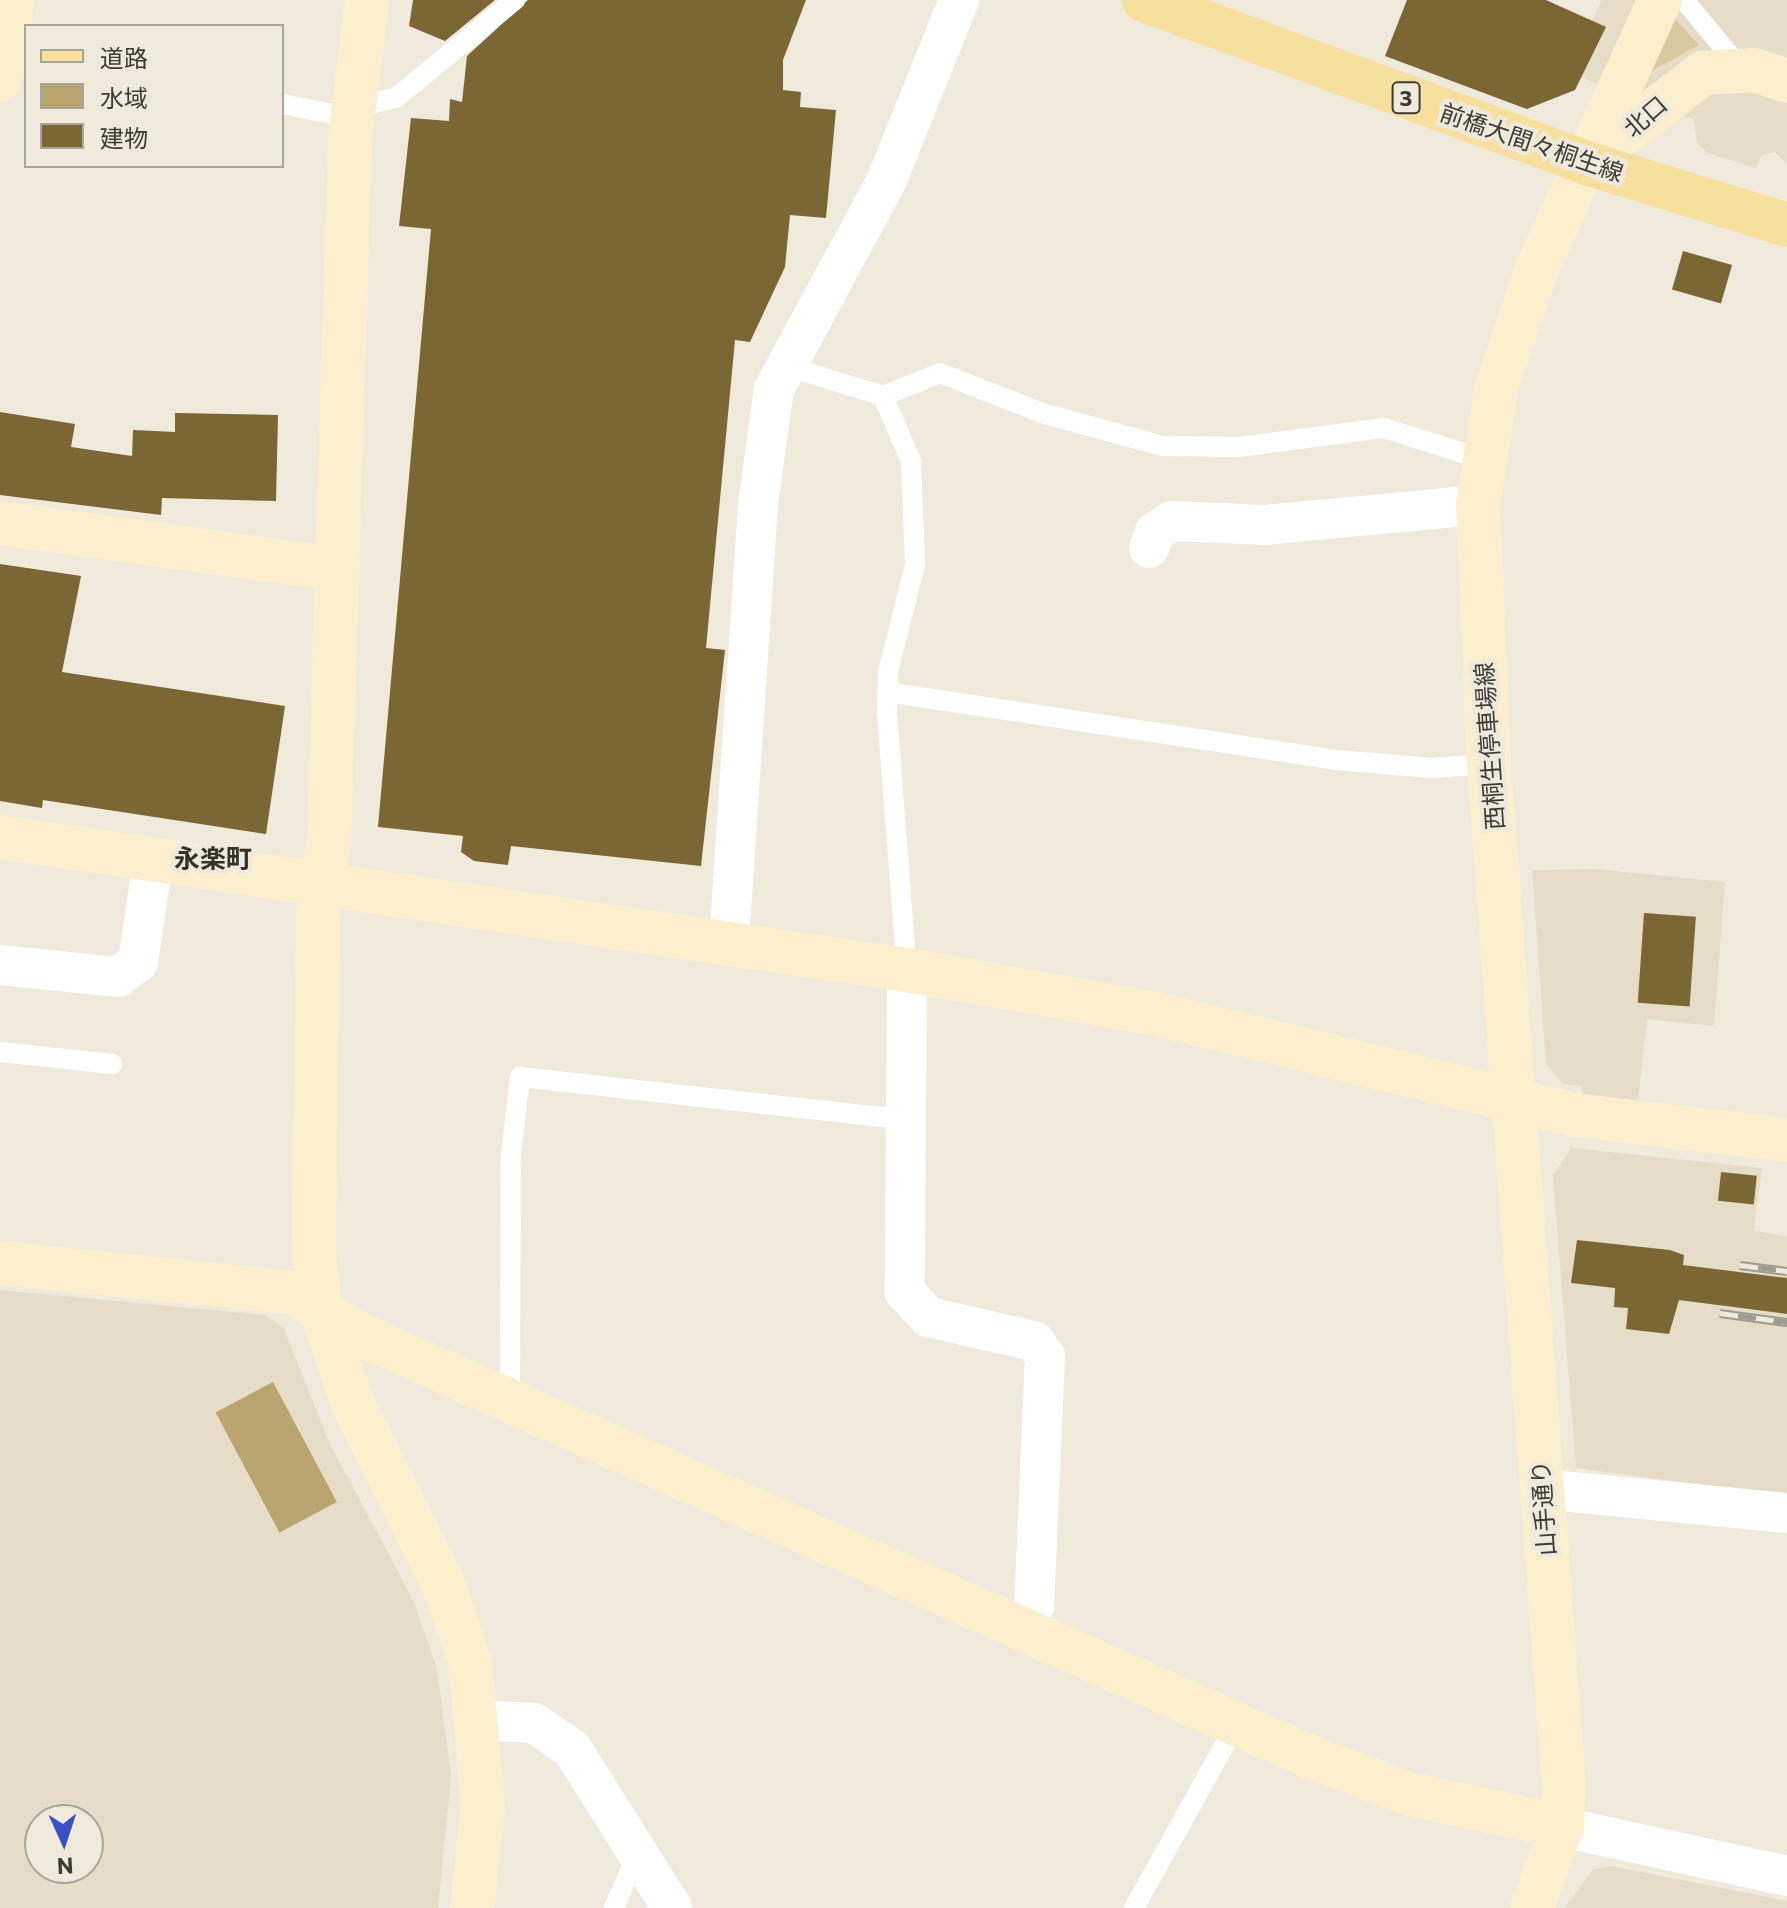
<!DOCTYPE html>
<meta charset="utf-8">
<style>
body{margin:0}
#map{position:relative;width:1787px;height:1908px;overflow:hidden;background:#efeadc;font-family:Commissioner,"Noto Sans JP",sans-serif}
div>[style]{position:absolute}
[style*='--x']{left:calc(var(--x)*1px);top:calc(var(--y)*1px);width:calc(var(--w)*1px);rotate:calc(var(--a)*1deg)}
.built>*{inset:0;background:#e5ddc8}
.green>*{inset:0;background:#dac99f}
.water>*{inset:0;background:#baa570;transform-origin:0 0}
.building>*{inset:0;background:#7a6734;transform-origin:0 0}
.lane>*{height:20px;margin:-10px;padding:0 10px;transform-origin:10px;border-radius:10px;background:#fff}
.street>*{height:40px;margin:-20px;padding:0 20px;transform-origin:20px;border-radius:20px;background:#fff}
.secondary>*{height:44px;margin:-22px;padding:0 22px;transform-origin:22px;border-radius:22px;background:#fbefce}
.primary>*{height:44px;margin:-22px;padding:0 22px;transform-origin:22px;border-radius:22px;background:#f7df9d}
.rail>*{height:9px;margin-top:-4.5px;transform-origin:0;background:repeating-linear-gradient(90deg,#efeadc 0 18px,#9f9b91 0 36px);box-sizing:border-box;border-block:2px solid #9f9b91}
span{translate:-50% -50%;white-space:nowrap;text-align:center;line-height:1.15;-webkit-text-stroke:8px #efeadc;paint-order:stroke}
.shield-label span{padding:2px 6px;background:#efeadc;border:2px solid;border-radius:6px;-webkit-text-stroke-width:0}
.shield-label{font-size:22px;color:#3d3b35;font-weight:700}
.street-label{font-size:24px;color:#3d3b35}
.neighbourhood-label{font-size:26px;color:#363227;font-weight:700}
.legend{position:absolute;left:24px;top:24px;width:260px;height:144px;box-sizing:border-box;background:#efeadc;border:2px solid #a8a499;margin:0;padding:10px 14px;list-style:none;font-size:24px;color:#3d3b35}
.legend li{display:flex;align-items:center;gap:16px;height:40px}
.legend b{width:40px;border:2px solid #a8a499}
.north{position:absolute;left:24px;top:1804px;width:80px;height:80px;box-sizing:border-box;background:#efeadc;border:2px solid #a8a499;border-radius:50%;rotate:177deg;font-size:22px;font-weight:700;line-height:32px;text-align:center;color:#3d3b35}
.north::after{content:'';display:block;margin:auto;width:28px;height:36px;background:#3851c3;clip-path:polygon(50% 0,100% 100%,50% 72%,0 100%)}
</style>
<div id="map">
<div class="built">
<div style="clip-path:polygon(1602px 0,1787px 0,1787px 164px,1775px 152px,1762px 155px,1755px 168px,1708px 153px,1697px 144px,1694px 119px,1566px 72px)"></div>
<div style="clip-path:polygon(1594px 869px,1725px 882px,1714px 1026px,1647px 1019px,1638px 1102px,1583px 1095px,1581px 1086px,1563px 1084px,1546px 1064px,1532px 870px)"></div>
<div style="clip-path:polygon(1571px 1148px,1762px 1168px,1754px 1231px,1787px 1236px,1787px 1496px,1576px 1468px,1553px 1176px)"></div>
<div style="clip-path:polygon(evenodd,0 1290px,264px 1315px,283px 1327px,329px 1442px,414px 1602px,437px 1669px,451px 1775px,438px 1908px,0 1908px,0 1290px,40px 1820px,88px 1820px,88px 1868px,40px 1868px,40px 1820px)"></div>
<div style="clip-path:polygon(1611px 1866px,1787px 1901px,1787px 1908px,1565px 1908px,1593px 1869px)"></div>
</div>
<div class="green">
<div style="clip-path:polygon(1675px 19px,1699px 45px,1650px 72px)"></div>
</div>
<div class="water">
<div style="left:273px;top:1382px;width:136px;height:65px;rotate:62deg"></div>
</div>
<div class="building">
<div style="clip-path:polygon(413px 0,495px 0,445px 41px,409px 26px)"></div>
<div style="clip-path:polygon(528px 0,806px 0,783px 60px,783px 90px,801px 92px,800px 107px,836px 110px,826px 218px,790px 215px,785px 267px,750px 342px,735px 340px,706px 648px,725px 650px,701px 866px,511px 846px,508px 865px,474px 861px,461px 852px,463px 836px,378px 827px,431px 229px,399px 226px,411px 118px,449px 121px,450px 99px,462px 102px,467px 56px)"></div>
<div style="clip-path:polygon(1407px 0,1546px 0,1606px 27px,1575px 90px,1527px 109px,1385px 56px)"></div>
<div style="left:1683px;top:251px;width:51px;height:40px;rotate:16deg"></div>
<div style="clip-path:polygon(0 412px,75px 424px,71px 447px,132px 456px,133px 430px,175px 432px,175px 413px,278px 415px,276px 501px,162px 498px,161px 515px,0 495px)"></div>
<div style="clip-path:polygon(0 564px,81px 576px,62px 672px,285px 706px,266px 834px,43px 800px,42px 808px,0 801px)"></div>
<div style="left:1644px;top:913px;width:52px;height:90px;rotate:4deg"></div>
<div style="left:1721px;top:1172px;width:36px;height:29px;rotate:6deg"></div>
<div style="clip-path:polygon(1577px 1240px,1670px 1250px,1684px 1255px,1683px 1265px,1787px 1278px,1787px 1314px,1679px 1300px,1669px 1334px,1626px 1329px,1628px 1308px,1614px 1307px,1615px 1288px,1571px 1283px)"></div>
</div>
<div class="lane">
<div style="--x:1684;--y:0;--w:89;--a:50.4"></div>
<div style="--x:282;--y:104;--w:52;--a:11.1"></div>
<div style="--x:333;--y:114;--w:66;--a:-14.9"></div>
<div style="--x:397;--y:97;--w:153;--a:-39.4"></div>
<div style="--x:783;--y:365;--w:105;--a:17.2"></div>
<div style="--x:883;--y:396;--w:71;--a:66.7"></div>
<div style="--x:911;--y:461;--w:104;--a:87.8"></div>
<div style="--x:915;--y:565;--w:110;--a:104.2"></div>
<div style="--x:888;--y:672;--w:41;--a:91.4"></div>
<div style="--x:887;--y:713;--w:258;--a:85.6"></div>
<div style="--x:883;--y:396;--w:61;--a:-22"></div>
<div style="--x:940;--y:373;--w:110;--a:21.4"></div>
<div style="--x:1042;--y:413;--w:125;--a:15.3"></div>
<div style="--x:1163;--y:446;--w:76;--a:0.8"></div>
<div style="--x:1239;--y:447;--w:146;--a:-7.5"></div>
<div style="--x:1384;--y:428;--w:103;--a:17.6"></div>
<div style="--x:887;--y:692;--w:455;--a:8.6"></div>
<div style="--x:1337;--y:760;--w:94;--a:4.9"></div>
<div style="--x:1431;--y:768;--w:58;--a:-3.9"></div>
<div style="--x:0;--y:1052;--w:113;--a:6.1"></div>
<div style="--x:510;--y:1402;--w:248;--a:-89.8"></div>
<div style="--x:511;--y:1154;--w:78;--a:-83.3"></div>
<div style="--x:520;--y:1077;--w:389;--a:6.3"></div>
<div style="--x:614;--y:1908;--w:60;--a:-66.4"></div>
<div style="--x:1134;--y:1908;--w:210;--a:-60.9"></div>
</div>
<div class="street">
<div style="--x:1149;--y:548;--w:17;--a:-69"></div>
<div style="--x:1155;--y:532;--w:20;--a:-33"></div>
<div style="--x:1172;--y:521;--w:93;--a:2.5"></div>
<div style="--x:1265;--y:525;--w:214;--a:-5.4"></div>
<div style="--x:729;--y:942;--w:439;--a:-86.2"></div>
<div style="--x:758;--y:504;--w:116;--a:-82.1"></div>
<div style="--x:774;--y:389;--w:235;--a:-61.6"></div>
<div style="--x:886;--y:182;--w:196;--a:-68.1"></div>
<div style="--x:0;--y:965;--w:119;--a:5.8"></div>
<div style="--x:118;--y:977;--w:25;--a:-37"></div>
<div style="--x:138;--y:962;--w:102;--a:-81.6"></div>
<div style="--x:907;--y:970;--w:322;--a:90.4"></div>
<div style="--x:905;--y:1292;--w:34;--a:47"></div>
<div style="--x:928;--y:1317;--w:109;--a:12.8"></div>
<div style="--x:1034;--y:1341;--w:19;--a:54"></div>
<div style="--x:1045;--y:1356;--w:249;--a:92.5"></div>
<div style="--x:1034;--y:1605;--w:27;--a:112"></div>
<div style="--x:1541;--y:1489;--w:247;--a:5.6"></div>
<div style="--x:480;--y:1720;--w:54;--a:3.2"></div>
<div style="--x:534;--y:1723;--w:46;--a:34.4"></div>
<div style="--x:572;--y:1749;--w:188;--a:57.8"></div>
<div style="--x:1562;--y:1827;--w:230;--a:12.3"></div>
</div>
<div class="secondary">
<div style="--x:367;--y:0;--w:140;--a:97"></div>
<div style="--x:350;--y:139;--w:702;--a:91.71"></div>
<div style="--x:329;--y:841;--w:73;--a:98.7"></div>
<div style="--x:318;--y:913;--w:340;--a:90.7"></div>
<div style="--x:314;--y:1253;--w:54;--a:83.7"></div>
<div style="--x:320;--y:1307;--w:102;--a:71.2"></div>
<div style="--x:353;--y:1404;--w:201;--a:63.4"></div>
<div style="--x:443;--y:1584;--w:82;--a:70.7"></div>
<div style="--x:470;--y:1661;--w:146;--a:84.9"></div>
<div style="--x:483;--y:1806;--w:103;--a:96.2"></div>
<div style="--x:0;--y:79;--w:80;--a:-80.7"></div>
<div style="--x:1586;--y:163;--w:148;--a:-37.6"></div>
<div style="--x:1703;--y:73;--w:51;--a:-3.4"></div>
<div style="--x:1754;--y:70;--w:35;--a:18"></div>
<div style="--x:0;--y:523;--w:339;--a:7.8"></div>
<div style="--x:0;--y:837;--w:917;--a:8.34"></div>
<div style="--x:907;--y:970;--w:258;--a:10"></div>
<div style="--x:1161;--y:1015;--w:426;--a:13.6"></div>
<div style="--x:1575;--y:1115;--w:213;--a:6.7"></div>
<div style="--x:0;--y:1263;--w:296;--a:5.8"></div>
<div style="--x:294;--y:1293;--w:75;--a:32.4"></div>
<div style="--x:357;--y:1333;--w:1043;--a:23.98"></div>
<div style="--x:1310;--y:1757;--w:107;--a:20.3"></div>
<div style="--x:1410;--y:1794;--w:156;--a:12.2"></div>
<div style="--x:1532;--y:1908;--w:86;--a:-69.7"></div>
<div style="--x:1562;--y:1827;--w:40;--a:-87.1"></div>
<div style="--x:1564;--y:1787;--w:1026;--a:-94.19"></div>
<div style="--x:1489;--y:764;--w:259;--a:-92.4"></div>
<div style="--x:1478;--y:505;--w:116;--a:-81.1"></div>
<div style="--x:1496;--y:390;--w:126;--a:-71.4"></div>
<div style="--x:1536;--y:271;--w:298;--a:-65.4"></div>
</div>
<div class="primary">
<div style="--x:1144;--y:0;--w:471;--a:20.2"></div>
<div style="--x:1586;--y:163;--w:210;--a:17.1"></div>
</div>
<div class="rail">
<div style="--x:1740;--y:1265;--w:47;--a:7.3"></div>
<div style="--x:1720;--y:1313;--w:68;--a:7.7"></div>
</div>
<div class="shield-label">
<span style="left:1406px;top:98px">3</span>
</div>
<div class="street-label">
<span style="left:1645px;top:116px;rotate:-41deg">北口</span>
<span style="left:1532px;top:142px;rotate:19deg">前橋大間々桐生線</span>
<span style="left:1489px;top:746px;rotate:-94deg">西桐生停車場線</span>
<span style="left:1543px;top:1508px;rotate:-94deg">山手通り</span>
</div>
<div class="neighbourhood-label">
<span style="left:213px;top:858px">永楽町</span>
</div>
<ul class="legend">
<li><b style="height:10px;background:#f7df9d"></b>道路</li>
<li><b style="height:22px;background:#baa570"></b>水域</li>
<li><b style="height:22px;background:#7a6734"></b>建物</li>
</ul>
<div class="north">N</div>
</div>
